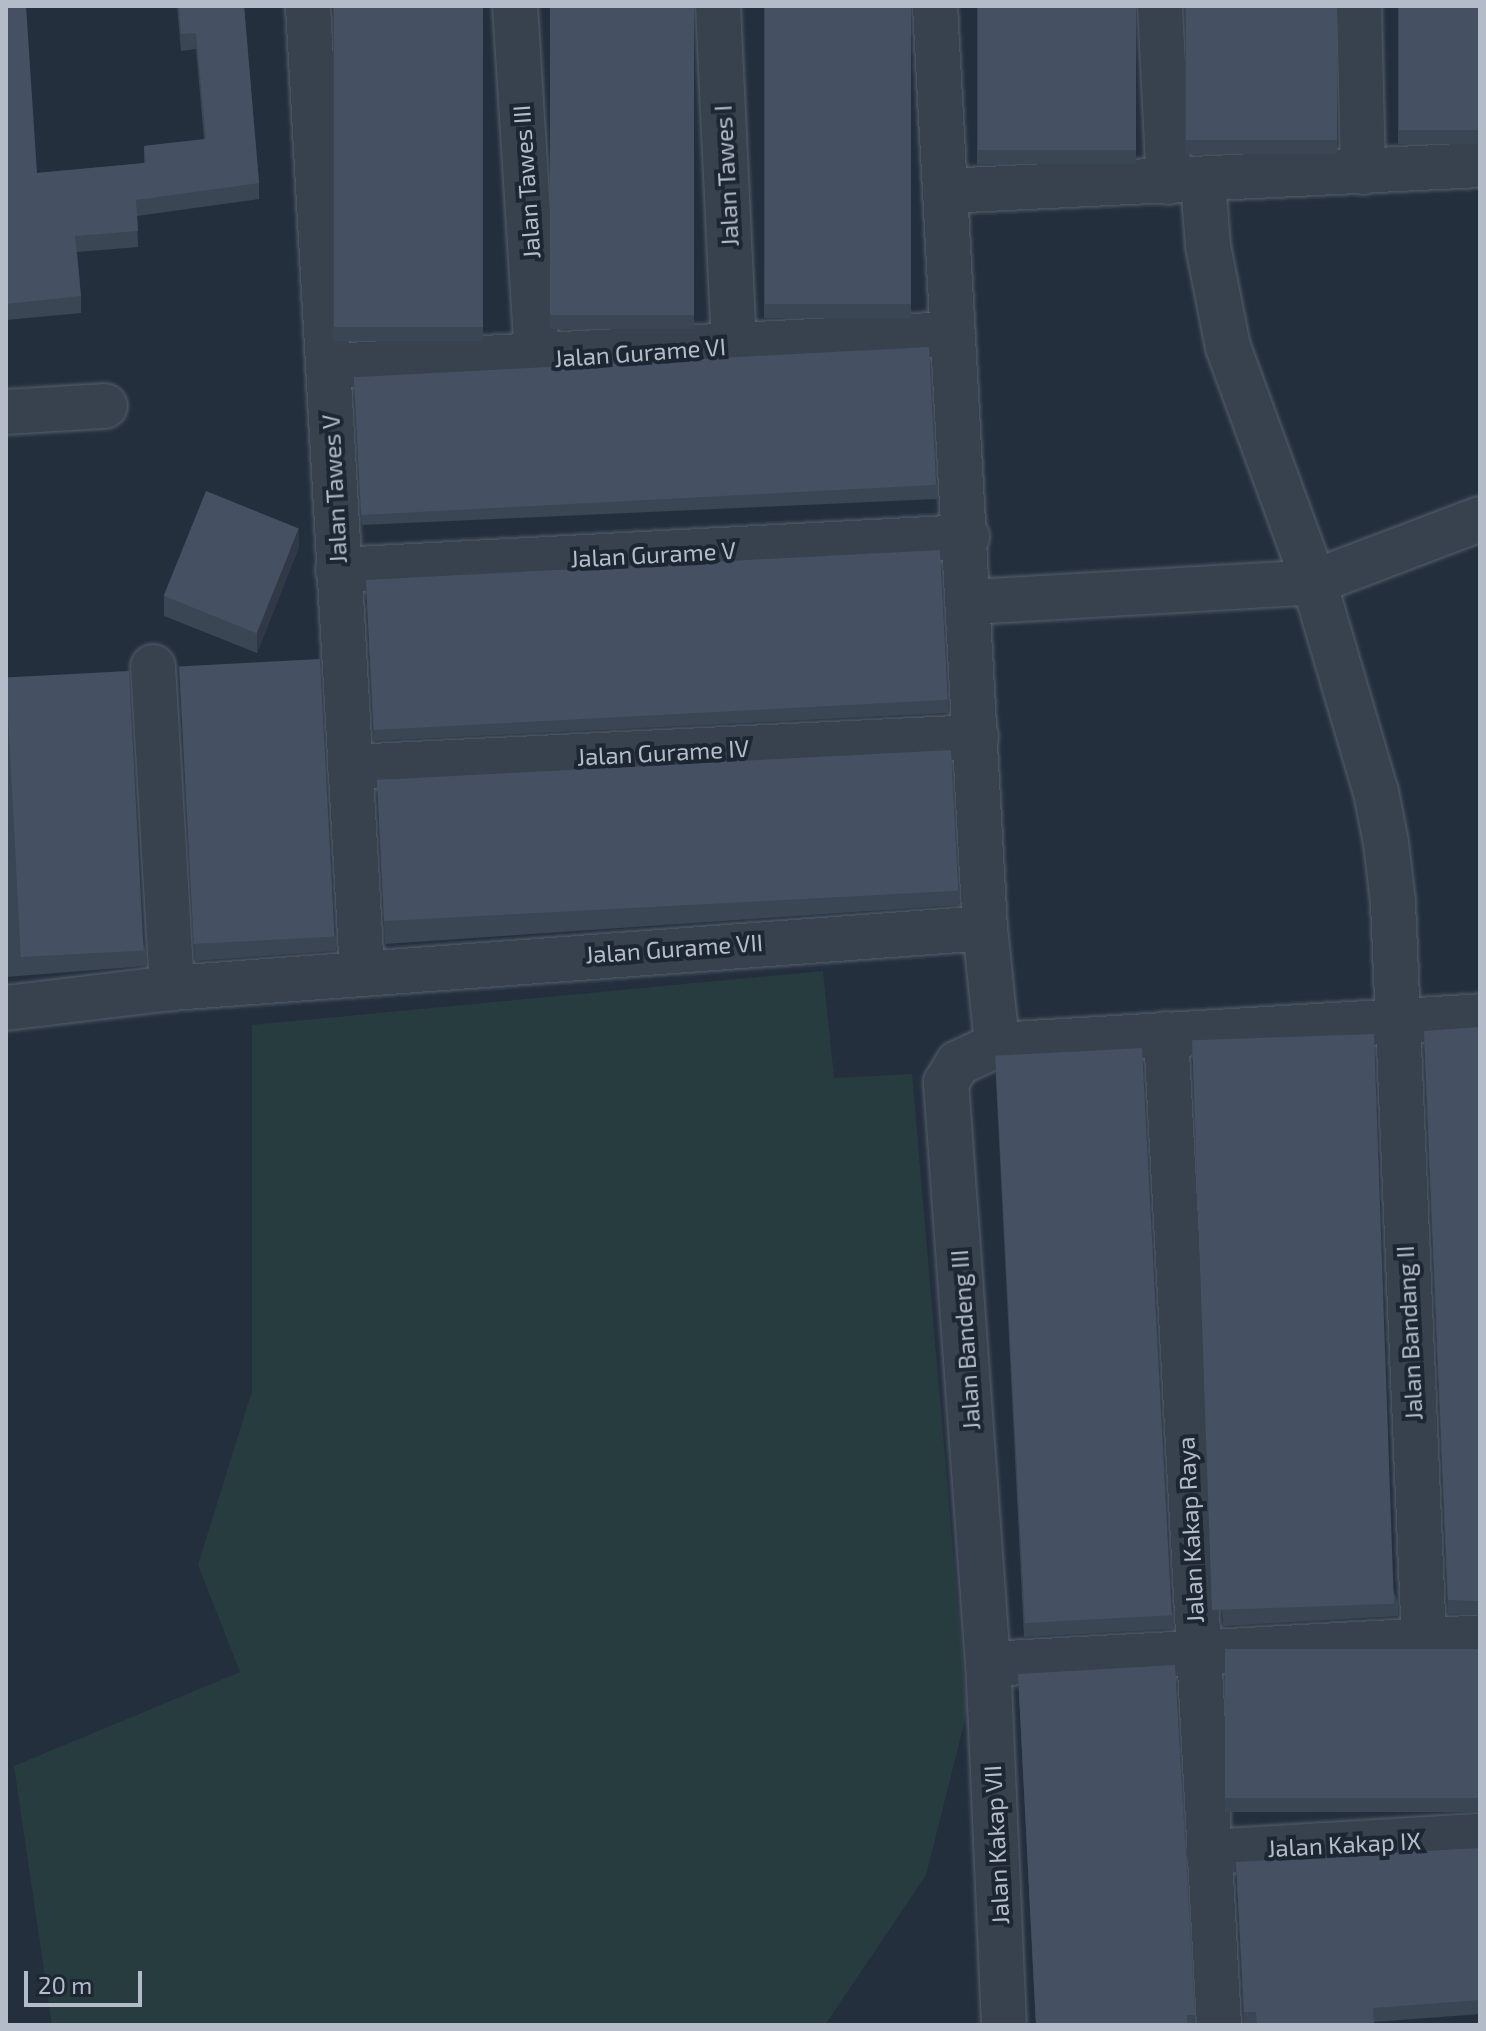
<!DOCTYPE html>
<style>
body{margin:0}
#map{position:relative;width:1486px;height:2031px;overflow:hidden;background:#242f3e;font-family:"Exo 2",sans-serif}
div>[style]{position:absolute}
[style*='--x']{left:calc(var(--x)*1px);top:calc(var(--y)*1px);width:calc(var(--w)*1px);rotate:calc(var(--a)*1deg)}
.green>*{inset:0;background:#263c3f}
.roads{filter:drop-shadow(0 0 2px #565f6c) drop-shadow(0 0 2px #565f6c)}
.minor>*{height:44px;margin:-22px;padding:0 22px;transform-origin:22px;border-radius:22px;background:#38414e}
.wall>*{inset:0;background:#3b4654;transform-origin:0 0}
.shaded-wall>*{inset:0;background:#303945}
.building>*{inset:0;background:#455162;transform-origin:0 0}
span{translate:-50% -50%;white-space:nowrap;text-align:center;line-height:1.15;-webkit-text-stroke:8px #1d2633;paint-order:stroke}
.street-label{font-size:24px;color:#b4bcc9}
.frame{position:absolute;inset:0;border:8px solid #b4bcc9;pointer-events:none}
.scale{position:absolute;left:24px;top:1971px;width:118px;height:36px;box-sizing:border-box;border:4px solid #b4bcc9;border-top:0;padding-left:10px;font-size:24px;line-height:28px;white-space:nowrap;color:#b4bcc9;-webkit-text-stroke:6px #1d2633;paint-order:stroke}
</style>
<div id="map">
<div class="green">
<div style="clip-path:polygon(823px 971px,834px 1078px,912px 1074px,967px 1712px,926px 1875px,825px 2025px,52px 2025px,14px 1766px,240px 1672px,198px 1565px,252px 1391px,252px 1025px)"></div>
</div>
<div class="roads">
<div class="minor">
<div style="--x:308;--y:6;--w:969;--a:86.8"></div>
<div style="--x:515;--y:6;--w:354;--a:86.4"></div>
<div style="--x:718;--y:6;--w:340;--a:87.3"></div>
<div style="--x:935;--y:6;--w:923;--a:86.9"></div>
<div style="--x:985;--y:928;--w:118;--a:84.1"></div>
<div style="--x:1160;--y:6;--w:176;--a:87.1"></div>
<div style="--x:1359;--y:6;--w:166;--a:88.6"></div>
<div style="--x:1203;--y:182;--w:64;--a:85.5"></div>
<div style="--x:1208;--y:246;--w:103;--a:78.8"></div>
<div style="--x:1228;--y:347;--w:250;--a:69.9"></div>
<div style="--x:1314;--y:582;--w:219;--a:73.6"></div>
<div style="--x:1376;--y:792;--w:52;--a:78.9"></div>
<div style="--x:1386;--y:843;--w:60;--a:83.3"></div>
<div style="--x:1393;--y:903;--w:739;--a:87.59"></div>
<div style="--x:945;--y:191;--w:536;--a:-2.78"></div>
<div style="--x:328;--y:366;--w:625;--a:-2.94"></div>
<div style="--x:6;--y:412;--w:99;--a:-3.5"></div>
<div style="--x:338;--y:570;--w:630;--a:-3"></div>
<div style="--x:972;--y:602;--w:343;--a:-3.3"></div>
<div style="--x:1314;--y:582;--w:178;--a:-20.8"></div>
<div style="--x:153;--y:667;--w:322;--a:86.6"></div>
<div style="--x:350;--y:767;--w:627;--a:-2.74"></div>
<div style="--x:6;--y:1008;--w:167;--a:-6.9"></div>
<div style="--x:172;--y:988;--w:815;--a:-4.22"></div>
<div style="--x:1166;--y:1034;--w:992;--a:86.94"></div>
<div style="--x:988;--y:1664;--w:493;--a:-3.1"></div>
<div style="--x:1208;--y:1852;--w:272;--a:-3.4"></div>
<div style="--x:1004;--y:2025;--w:361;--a:-92.5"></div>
<div style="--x:988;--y:1664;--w:583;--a:-94.13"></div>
<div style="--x:946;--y:1083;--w:23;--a:-59"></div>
<div style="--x:958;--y:1063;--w:43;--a:-24.8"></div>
<div style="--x:997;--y:1045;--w:484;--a:-3.4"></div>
</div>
</div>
<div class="wall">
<div style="clip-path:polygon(6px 6px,37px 173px,144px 163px,144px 146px,204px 139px,196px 49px,181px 51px,177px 6px,244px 6px,259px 183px,259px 199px,137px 216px,138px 247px,77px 252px,81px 296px,81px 313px,6px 320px)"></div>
<div style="left:333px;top:6px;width:150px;height:335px"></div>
<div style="left:550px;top:6px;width:144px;height:323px"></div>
<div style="left:764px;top:6px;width:147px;height:312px"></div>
<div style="left:977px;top:6px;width:159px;height:158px"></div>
<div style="left:1185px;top:6px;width:152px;height:148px"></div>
<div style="left:1398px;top:6px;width:82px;height:138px"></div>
<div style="clip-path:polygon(354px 376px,937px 485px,937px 499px,362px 525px)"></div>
<div style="clip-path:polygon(299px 547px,257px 653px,164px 616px,164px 596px)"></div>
<div style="clip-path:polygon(366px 580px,948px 700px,948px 713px,374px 741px)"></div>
<div style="clip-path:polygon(179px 666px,336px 937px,336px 951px,195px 961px)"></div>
<div style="clip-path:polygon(6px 676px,146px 950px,146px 966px,6px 977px)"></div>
<div style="clip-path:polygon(377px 777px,959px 891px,959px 905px,385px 944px)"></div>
<div style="clip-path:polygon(1480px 1027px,1480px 1615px,1448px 1614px,1424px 1044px)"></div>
<div style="clip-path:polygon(1192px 1045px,1398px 1603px,1398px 1616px,1223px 1626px)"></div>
<div style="clip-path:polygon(995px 1060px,1173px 1615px,1173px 1629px,1024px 1637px)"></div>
<div style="left:1480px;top:1649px;width:163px;height:255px;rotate:90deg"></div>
<div style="clip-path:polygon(1018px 1674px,1195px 2015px,1195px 2025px,1036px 2025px)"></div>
<div style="clip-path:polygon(1480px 1848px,1480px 2014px,1374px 2022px,1374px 2025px,1244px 2025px,1236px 1862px)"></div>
</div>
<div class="shaded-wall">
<div style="clip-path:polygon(299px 528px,299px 547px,257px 653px,257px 633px)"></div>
</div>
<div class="building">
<div style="clip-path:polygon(6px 6px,26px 6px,37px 173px,146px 163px,144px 146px,206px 139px,196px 33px,181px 34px,179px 6px,244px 6px,259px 183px,136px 200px,138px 231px,75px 236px,81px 296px,6px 304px)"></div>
<div style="left:334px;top:6px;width:149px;height:321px"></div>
<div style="left:550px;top:6px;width:144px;height:309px"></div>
<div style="left:765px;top:6px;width:146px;height:298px"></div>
<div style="left:978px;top:6px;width:158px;height:144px"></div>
<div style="left:1186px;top:6px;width:151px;height:134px"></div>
<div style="left:1399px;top:6px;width:81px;height:124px"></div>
<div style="left:929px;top:347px;width:138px;height:576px;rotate:87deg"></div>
<div style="left:206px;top:491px;width:100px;height:113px;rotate:22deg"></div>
<div style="left:940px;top:550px;width:150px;height:575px;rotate:87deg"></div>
<div style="left:320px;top:659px;width:278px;height:141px;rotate:87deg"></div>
<div style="left:129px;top:671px;width:280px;height:123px;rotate:87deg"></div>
<div style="left:951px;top:750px;width:141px;height:575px;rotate:87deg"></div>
<div style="clip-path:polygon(1480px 1027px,1480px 1601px,1448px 1600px,1424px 1031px)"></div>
<div style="left:1374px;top:1034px;width:570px;height:182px;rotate:88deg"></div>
<div style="left:1142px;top:1048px;width:568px;height:147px;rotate:87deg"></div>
<div style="left:1480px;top:1649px;width:149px;height:255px;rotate:90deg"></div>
<div style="clip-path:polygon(1175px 1665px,1195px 2015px,1187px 2015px,1187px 2025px,1036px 2025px,1018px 1674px)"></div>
<div style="clip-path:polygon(1480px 1848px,1480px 2000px,1373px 2008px,1374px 2025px,1257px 2025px,1256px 2012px,1244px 2012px,1236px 1862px)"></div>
</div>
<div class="street-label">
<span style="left:726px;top:176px;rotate:-93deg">Jalan Tawes I</span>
<span style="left:526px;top:182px;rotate:-94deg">Jalan Tawes III</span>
<span style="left:640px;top:352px;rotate:-4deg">Jalan Gurame VI</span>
<span style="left:334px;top:489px;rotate:-93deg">Jalan Tawes V</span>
<span style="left:653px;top:554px;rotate:-3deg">Jalan Gurame V</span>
<span style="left:663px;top:752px;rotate:-3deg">Jalan Gurame IV</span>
<span style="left:674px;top:948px;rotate:-4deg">Jalan Gurame VII</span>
<span style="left:1409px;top:1333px;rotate:-93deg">Jalan Bandang II</span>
<span style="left:965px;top:1340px;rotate:-94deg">Jalan Bandeng III</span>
<span style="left:1190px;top:1530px;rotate:-93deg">Jalan Kakap Raya</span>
<span style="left:1344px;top:1844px;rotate:-3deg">Jalan Kakap IX</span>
<span style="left:996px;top:1845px;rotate:-93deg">Jalan Kakap VII</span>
</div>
<div class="frame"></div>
<div class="scale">20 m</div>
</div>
